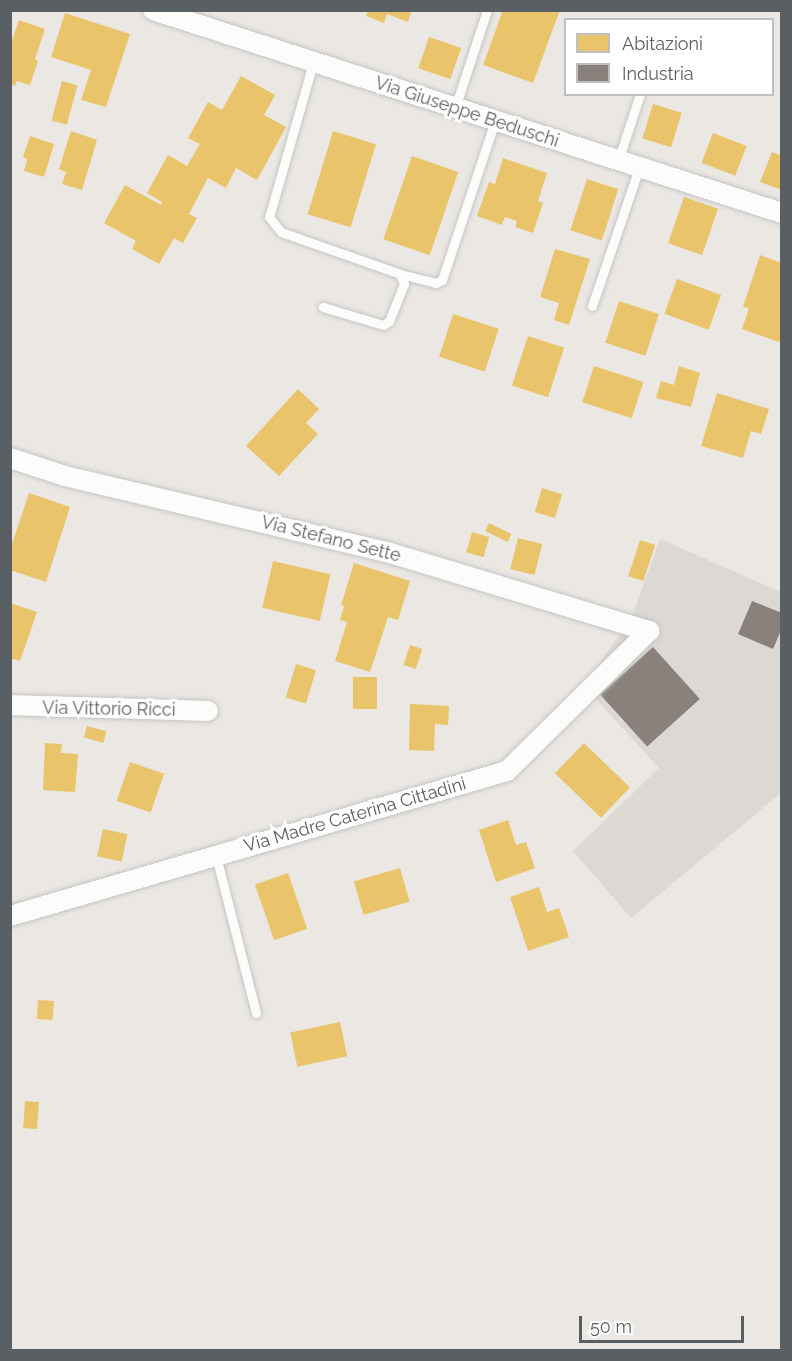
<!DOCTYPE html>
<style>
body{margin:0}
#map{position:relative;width:792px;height:1361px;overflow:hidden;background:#ebe8e4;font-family:Raleway,sans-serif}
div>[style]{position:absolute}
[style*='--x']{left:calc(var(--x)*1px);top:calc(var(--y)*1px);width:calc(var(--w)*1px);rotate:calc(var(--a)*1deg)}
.industrial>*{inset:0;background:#dcd9d5}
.homes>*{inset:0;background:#e9c46a;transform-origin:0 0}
.industry>*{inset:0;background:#8a817c;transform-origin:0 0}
.roads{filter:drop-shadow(0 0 2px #c6c5c5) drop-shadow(0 0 2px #c6c5c5)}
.service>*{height:9px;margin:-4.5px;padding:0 4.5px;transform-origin:4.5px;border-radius:4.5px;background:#fcfcfb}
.minor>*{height:20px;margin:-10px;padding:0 10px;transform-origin:10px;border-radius:10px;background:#fcfcfb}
span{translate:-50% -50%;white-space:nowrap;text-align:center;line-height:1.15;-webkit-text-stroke:6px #fff;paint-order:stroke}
.street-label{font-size:18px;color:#5a5f63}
.frame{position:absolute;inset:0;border:12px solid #5a5f63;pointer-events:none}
.legend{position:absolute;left:564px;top:18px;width:210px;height:78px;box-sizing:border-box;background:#fff;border:2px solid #bdbfc1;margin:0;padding:8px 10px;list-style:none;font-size:18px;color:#5a5f63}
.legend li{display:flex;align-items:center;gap:12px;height:30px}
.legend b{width:30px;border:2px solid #bdbfc1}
.scale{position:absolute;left:579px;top:1316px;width:165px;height:27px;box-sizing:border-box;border:3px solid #5a5f63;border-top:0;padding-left:8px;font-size:18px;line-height:21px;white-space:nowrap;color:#5a5f63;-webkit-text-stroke:4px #fff;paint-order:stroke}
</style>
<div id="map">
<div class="industrial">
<div style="clip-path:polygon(660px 539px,781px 592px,781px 793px,631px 918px,573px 851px,659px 768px,584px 686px,632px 617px)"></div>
</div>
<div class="homes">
<div style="clip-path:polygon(368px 10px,412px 10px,408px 22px,387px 14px,384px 23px,366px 16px)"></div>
<div style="clip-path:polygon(503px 10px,560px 10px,533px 83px,483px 65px)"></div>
<div style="clip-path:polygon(65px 13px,130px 34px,106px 107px,81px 100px,91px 70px,51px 57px)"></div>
<div style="clip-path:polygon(19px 20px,45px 29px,35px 59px,38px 61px,30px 85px,17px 81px,15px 86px,10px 84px,10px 46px)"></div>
<div style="left:429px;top:37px;width:34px;height:33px;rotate:19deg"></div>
<div style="clip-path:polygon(241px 76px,275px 95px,264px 115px,286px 127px,257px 180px,236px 168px,226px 188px,208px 178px,189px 214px,197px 218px,183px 243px,174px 238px,159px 264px,132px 249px,136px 241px,104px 223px,125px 185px,161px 205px,162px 202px,147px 193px,168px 155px,187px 166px,200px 144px,188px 138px,208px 102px,222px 110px)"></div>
<div style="left:62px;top:81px;width:16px;height:41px;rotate:15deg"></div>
<div style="left:653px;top:104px;width:30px;height:36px;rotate:17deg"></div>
<div style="clip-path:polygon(71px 131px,97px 140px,82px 190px,62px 184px,66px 172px,59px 169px)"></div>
<div style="left:333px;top:131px;width:45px;height:87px;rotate:17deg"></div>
<div style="left:713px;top:133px;width:36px;height:32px;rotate:21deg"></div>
<div style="clip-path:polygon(30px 136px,54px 144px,44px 177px,24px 171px,27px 159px,23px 157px)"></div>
<div style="clip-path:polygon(772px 152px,782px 156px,782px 190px,760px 182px)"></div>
<div style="left:412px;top:156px;width:49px;height:88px;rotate:19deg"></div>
<div style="clip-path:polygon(503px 158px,547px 173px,538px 201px,543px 203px,533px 233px,515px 227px,517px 221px,505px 217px,502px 225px,477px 216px,489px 182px,495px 184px)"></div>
<div style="left:587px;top:179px;width:33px;height:54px;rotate:18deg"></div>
<div style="left:684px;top:197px;width:36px;height:49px;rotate:19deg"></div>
<div style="clip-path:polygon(555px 249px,590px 259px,569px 325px,554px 320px,559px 303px,540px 297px)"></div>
<div style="clip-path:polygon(760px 255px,782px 263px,782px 335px,779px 342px,742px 329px,749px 308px,743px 307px)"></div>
<div style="left:677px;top:279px;width:47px;height:37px;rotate:20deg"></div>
<div style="left:619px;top:301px;width:42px;height:44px;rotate:18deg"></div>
<div style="left:453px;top:314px;width:48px;height:45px;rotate:18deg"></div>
<div style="left:528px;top:336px;width:38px;height:52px;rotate:18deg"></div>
<div style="left:594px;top:366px;width:52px;height:38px;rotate:18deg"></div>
<div style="clip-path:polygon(679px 366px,700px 373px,691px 407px,656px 398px,661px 381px,674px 385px)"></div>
<div style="clip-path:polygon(298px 389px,319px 409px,306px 423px,318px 434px,279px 476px,246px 446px)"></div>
<div style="clip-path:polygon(717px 393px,769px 409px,761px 434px,751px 431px,743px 458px,701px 446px)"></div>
<div style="left:542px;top:488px;width:21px;height:25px;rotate:17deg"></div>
<div style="clip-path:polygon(29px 493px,70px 507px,46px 582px,10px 570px,10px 550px)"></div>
<div style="left:489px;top:523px;width:25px;height:9px;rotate:26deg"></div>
<div style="left:472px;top:532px;width:18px;height:21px;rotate:16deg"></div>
<div style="left:518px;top:538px;width:25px;height:32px;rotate:14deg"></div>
<div style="left:640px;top:540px;width:16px;height:38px;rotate:18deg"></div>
<div style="left:273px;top:561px;width:59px;height:48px;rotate:13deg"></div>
<div style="clip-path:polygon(354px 563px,410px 581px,398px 620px,388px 617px,370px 672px,335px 661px,347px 622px,340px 620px,344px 606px,341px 605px)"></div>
<div style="clip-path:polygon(10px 603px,37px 612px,20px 661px,10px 658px)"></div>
<div style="left:410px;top:645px;width:13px;height:21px;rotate:18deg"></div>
<div style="left:296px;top:664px;width:21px;height:35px;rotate:17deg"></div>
<div style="left:353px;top:677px;width:24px;height:32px"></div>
<div style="clip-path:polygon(410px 704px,449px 706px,448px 725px,435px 724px,434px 751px,409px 750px)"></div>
<div style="left:87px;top:726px;width:20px;height:12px;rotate:15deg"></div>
<div style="clip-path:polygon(45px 743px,62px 744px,61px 753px,78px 754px,75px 792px,43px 790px)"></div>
<div style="left:584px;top:743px;width:64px;height:42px;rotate:44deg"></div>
<div style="left:130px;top:762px;width:36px;height:41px;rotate:19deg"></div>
<div style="clip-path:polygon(508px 820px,516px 845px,526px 842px,535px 868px,496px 882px,479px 830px)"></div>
<div style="left:103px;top:829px;width:25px;height:28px;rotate:12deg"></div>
<div style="left:400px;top:868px;width:35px;height:48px;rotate:74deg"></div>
<div style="left:288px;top:873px;width:59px;height:35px;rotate:71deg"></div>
<div style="clip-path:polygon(539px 887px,547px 912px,559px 908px,569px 937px,528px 951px,510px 897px)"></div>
<div style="left:38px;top:1000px;width:16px;height:19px;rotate:4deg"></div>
<div style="left:340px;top:1022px;width:35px;height:51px;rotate:78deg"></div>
<div style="left:25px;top:1101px;width:14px;height:27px;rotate:4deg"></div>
</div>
<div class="industry">
<div style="clip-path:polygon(752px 601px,782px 613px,782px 628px,773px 649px,738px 634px)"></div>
<div style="left:653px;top:647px;width:70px;height:71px;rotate:48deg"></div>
</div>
<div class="roads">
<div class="service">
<div style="--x:313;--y:63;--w:160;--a:105.9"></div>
<div style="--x:269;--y:217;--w:19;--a:51"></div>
<div style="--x:281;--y:232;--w:126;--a:19.4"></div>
<div style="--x:400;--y:274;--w:11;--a:68"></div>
<div style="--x:404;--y:284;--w:40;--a:112"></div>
<div style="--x:389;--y:321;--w:7;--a:146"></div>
<div style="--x:383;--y:325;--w:63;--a:-163.3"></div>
<div style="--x:455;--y:108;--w:103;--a:-71.9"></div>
<div style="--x:618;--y:161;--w:71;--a:-71.8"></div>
<div style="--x:400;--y:274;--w:37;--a:14"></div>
<div style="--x:436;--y:283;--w:7;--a:-27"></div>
<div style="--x:442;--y:280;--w:168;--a:-71.6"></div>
<div style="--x:592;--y:306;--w:146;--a:-71.2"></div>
<div style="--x:216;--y:856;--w:162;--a:75.7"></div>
</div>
<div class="minor">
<div style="--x:153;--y:10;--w:661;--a:17.89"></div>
<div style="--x:10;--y:458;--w:58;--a:18.1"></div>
<div style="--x:65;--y:476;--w:331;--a:13.3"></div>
<div style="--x:387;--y:552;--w:274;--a:16.8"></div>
<div style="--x:649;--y:631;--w:199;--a:135.4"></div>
<div style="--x:507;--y:771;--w:518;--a:163.74"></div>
<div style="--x:10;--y:705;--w:198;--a:1.7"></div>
</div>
</div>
<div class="street-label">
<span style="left:467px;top:112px;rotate:18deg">Via Giuseppe Beduschi</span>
<span style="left:331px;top:539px;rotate:14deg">Via Stefano Sette</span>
<span style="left:109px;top:709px;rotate:1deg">Via Vittorio Ricci</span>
<span style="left:355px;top:815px;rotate:-16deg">Via Madre Caterina Cittadini</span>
</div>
<div class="frame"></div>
<ul class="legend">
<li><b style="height:16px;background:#e9c46a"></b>Abitazioni</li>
<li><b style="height:16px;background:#8a817c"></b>Industria</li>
</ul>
<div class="scale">50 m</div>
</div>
